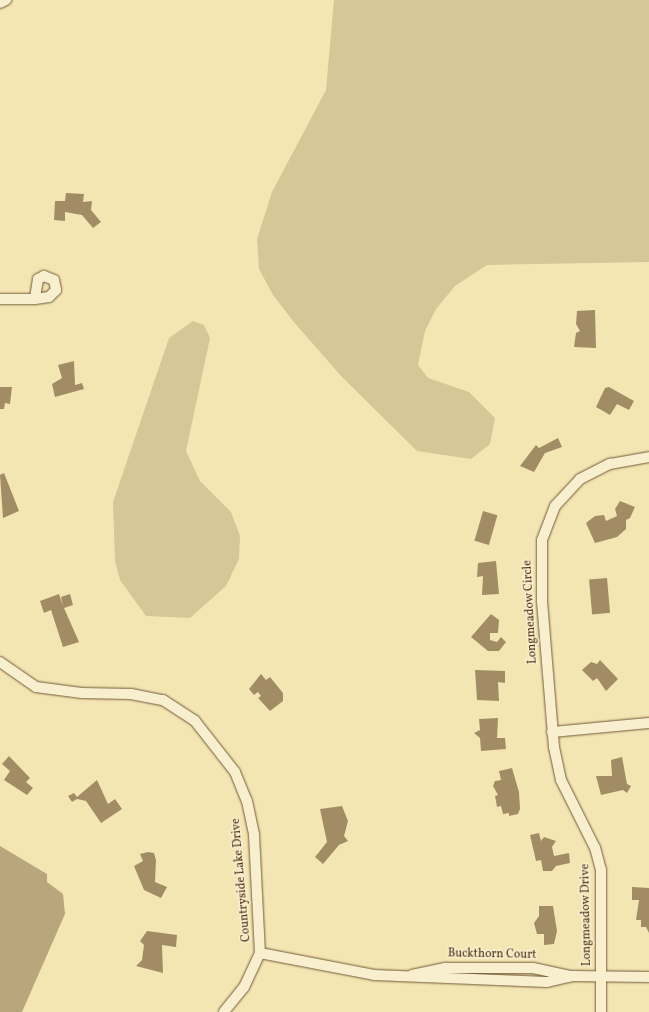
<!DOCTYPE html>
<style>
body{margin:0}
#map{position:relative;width:649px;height:1012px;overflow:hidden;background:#f4e6b3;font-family:Vollkorn,serif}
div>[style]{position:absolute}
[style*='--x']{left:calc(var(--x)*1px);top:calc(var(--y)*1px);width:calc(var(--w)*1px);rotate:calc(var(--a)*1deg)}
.green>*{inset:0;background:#d7c697}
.water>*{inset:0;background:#baa67c}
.building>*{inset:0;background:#a28c65;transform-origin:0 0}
.roads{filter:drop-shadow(0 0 1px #745939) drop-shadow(0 0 1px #745939)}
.minor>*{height:10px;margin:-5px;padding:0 5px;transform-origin:5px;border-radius:5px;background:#f8efce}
span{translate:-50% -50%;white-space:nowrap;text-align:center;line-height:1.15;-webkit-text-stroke:3px #f8efce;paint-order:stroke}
.street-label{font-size:12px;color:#492a10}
</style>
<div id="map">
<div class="green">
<div style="clip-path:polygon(334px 0,649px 0,649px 262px,487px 265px,455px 286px,436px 309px,425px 331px,418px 365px,428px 378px,469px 392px,495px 418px,490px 444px,471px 459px,417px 451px,341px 376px,293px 321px,273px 295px,259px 269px,257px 239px,272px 192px,326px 90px)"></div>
<div style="clip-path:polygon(193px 321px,204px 325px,210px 338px,186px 451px,200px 481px,231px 512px,240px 536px,239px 559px,226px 586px,190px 618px,146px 616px,120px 580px,115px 561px,113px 502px,169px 338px)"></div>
</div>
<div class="water">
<div style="clip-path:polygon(0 846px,47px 874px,47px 882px,63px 894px,65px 914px,22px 1012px,0 1012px)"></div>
</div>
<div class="building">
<div style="clip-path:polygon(66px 193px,84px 194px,83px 202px,92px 201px,91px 210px,101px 222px,93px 228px,82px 215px,65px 212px,65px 221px,54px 220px,55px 201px,65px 201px)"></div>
<div style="clip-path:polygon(595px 310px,596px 348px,574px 347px,576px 333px,580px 331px,576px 324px,577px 311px)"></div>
<div style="clip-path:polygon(74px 361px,75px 385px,82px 383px,84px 389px,55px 397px,52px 384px,62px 378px,58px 365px)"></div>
<div style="clip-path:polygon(0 387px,12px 387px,10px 404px,5px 403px,4px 409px,0 409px)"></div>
<div style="clip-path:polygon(609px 387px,634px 401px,629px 410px,617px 404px,610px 415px,596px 407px,605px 388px)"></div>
<div style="clip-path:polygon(558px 438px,562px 447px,545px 453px,534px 472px,520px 466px,536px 445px,539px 448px)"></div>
<div style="clip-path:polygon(4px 473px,19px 511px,3px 518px,0 475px)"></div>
<div style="clip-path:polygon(620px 501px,635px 507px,630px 518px,626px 520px,626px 529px,617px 537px,595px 543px,586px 523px,595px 516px,604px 515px,606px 521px,617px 516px,615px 509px)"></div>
<div style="left:483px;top:511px;width:15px;height:31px;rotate:16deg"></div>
<div style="clip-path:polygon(496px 561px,499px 594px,482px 595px,483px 576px,477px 577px,478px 563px)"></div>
<div style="left:607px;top:578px;width:35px;height:18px;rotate:85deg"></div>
<div style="clip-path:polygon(59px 594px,63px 606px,61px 597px,70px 594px,73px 605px,64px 608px,79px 642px,63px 647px,51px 610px,44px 613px,40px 601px)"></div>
<div style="clip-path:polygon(491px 614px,499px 620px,498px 633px,490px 633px,490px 640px,497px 642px,501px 637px,506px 642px,499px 651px,488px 651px,471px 637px)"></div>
<div style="clip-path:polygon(600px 660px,618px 679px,606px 691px,597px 678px,593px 681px,582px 670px,591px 662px,597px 664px)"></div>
<div style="clip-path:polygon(475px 670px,505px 671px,505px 683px,498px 682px,499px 701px,477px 700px)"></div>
<div style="clip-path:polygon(261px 674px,266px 680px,270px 677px,283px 693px,283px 701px,270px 711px,258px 698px,261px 696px,258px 692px,254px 695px,249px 689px)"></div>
<div style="clip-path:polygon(498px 718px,497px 738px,505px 738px,506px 749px,481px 751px,480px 738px,474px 733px,480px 730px,479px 719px)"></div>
<div style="clip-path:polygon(9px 756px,30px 778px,26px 782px,33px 788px,27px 795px,4px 780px,10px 771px,2px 764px)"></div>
<div style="clip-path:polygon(622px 757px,627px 784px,631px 786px,627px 793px,623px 790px,601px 795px,596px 776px,612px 776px,611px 760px)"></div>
<div style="clip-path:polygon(512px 768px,519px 792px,520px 809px,518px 814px,509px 816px,509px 813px,503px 814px,501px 806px,497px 807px,495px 796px,498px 795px,493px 786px,495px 781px,501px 780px,499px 771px)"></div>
<div style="clip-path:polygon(97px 780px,108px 804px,115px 799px,122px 809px,101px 823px,86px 801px,77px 799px,72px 802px,68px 796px,74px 793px,77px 797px)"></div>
<div style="clip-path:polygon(342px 806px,348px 821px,344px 836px,348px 841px,339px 845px,323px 864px,315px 857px,327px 842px,320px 809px)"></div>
<div style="clip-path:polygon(539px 833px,541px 841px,544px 837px,556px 841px,552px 847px,554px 856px,569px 853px,570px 863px,556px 866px,552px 871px,543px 871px,541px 860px,536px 861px,530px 835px)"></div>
<div style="clip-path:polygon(148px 852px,154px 853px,156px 860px,155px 882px,167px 887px,161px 898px,144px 890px,134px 866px,143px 861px,140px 854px)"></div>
<div style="clip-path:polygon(632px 887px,649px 888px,649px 933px,646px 927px,641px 927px,641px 920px,636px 920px,639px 900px,632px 900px)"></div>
<div style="clip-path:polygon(539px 906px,553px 906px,557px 931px,554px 944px,544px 945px,544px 934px,537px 934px,534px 923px,539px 916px)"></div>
<div style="clip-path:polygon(147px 931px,177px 935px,176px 947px,162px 945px,163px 973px,136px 966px,142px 960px,144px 945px,140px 941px)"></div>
</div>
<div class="roads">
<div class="minor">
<div style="--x:0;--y:3;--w:7;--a:-27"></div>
<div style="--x:0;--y:299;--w:35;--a:0"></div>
<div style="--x:35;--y:299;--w:14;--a:-8"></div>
<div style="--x:49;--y:297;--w:10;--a:-45"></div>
<div style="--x:56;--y:290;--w:10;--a:-101"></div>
<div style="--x:54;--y:280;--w:11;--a:-158"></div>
<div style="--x:44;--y:276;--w:7;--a:153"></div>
<div style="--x:38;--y:279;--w:20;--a:99"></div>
<div style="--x:0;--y:662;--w:44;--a:34.8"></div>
<div style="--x:36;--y:687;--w:46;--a:7.4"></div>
<div style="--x:82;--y:693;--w:49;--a:1.2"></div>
<div style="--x:131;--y:694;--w:33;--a:11"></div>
<div style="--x:163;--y:700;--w:38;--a:33"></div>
<div style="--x:195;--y:721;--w:65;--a:51.9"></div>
<div style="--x:235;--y:772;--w:31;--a:68"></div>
<div style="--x:247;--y:801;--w:35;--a:78"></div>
<div style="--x:254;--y:835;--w:118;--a:87.1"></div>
<div style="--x:260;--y:953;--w:38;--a:115"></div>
<div style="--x:244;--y:987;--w:32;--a:129"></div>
<div style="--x:552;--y:732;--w:97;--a:-5.3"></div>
<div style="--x:260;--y:953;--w:116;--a:10.9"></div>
<div style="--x:374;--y:975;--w:173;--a:2.3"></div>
<div style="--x:547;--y:982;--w:26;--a:-13"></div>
<div style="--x:412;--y:975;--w:35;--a:-12"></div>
<div style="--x:446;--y:968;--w:87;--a:0"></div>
<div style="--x:533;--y:968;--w:40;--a:12"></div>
<div style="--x:572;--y:976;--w:77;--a:0.7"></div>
<div style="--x:601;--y:1012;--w:142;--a:-90"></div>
<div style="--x:601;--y:870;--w:23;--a:-105"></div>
<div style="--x:595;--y:848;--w:76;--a:-116.6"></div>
<div style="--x:561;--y:780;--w:34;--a:-102"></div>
<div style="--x:554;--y:747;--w:145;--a:-94.7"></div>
<div style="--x:542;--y:602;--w:62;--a:-90"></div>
<div style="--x:542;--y:540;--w:36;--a:-69"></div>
<div style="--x:555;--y:506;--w:37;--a:-47"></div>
<div style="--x:580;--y:479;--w:34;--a:-27"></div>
<div style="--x:610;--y:464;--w:40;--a:-10"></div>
</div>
</div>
<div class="street-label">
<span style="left:531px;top:612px;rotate:-93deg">Longmeadow Circle</span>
<span style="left:242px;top:880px;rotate:-95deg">Countryside Lake Drive</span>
<span style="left:587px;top:915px;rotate:-91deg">Longmeadow Drive</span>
<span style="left:492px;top:955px;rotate:1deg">Buckthorn Court</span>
</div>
</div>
